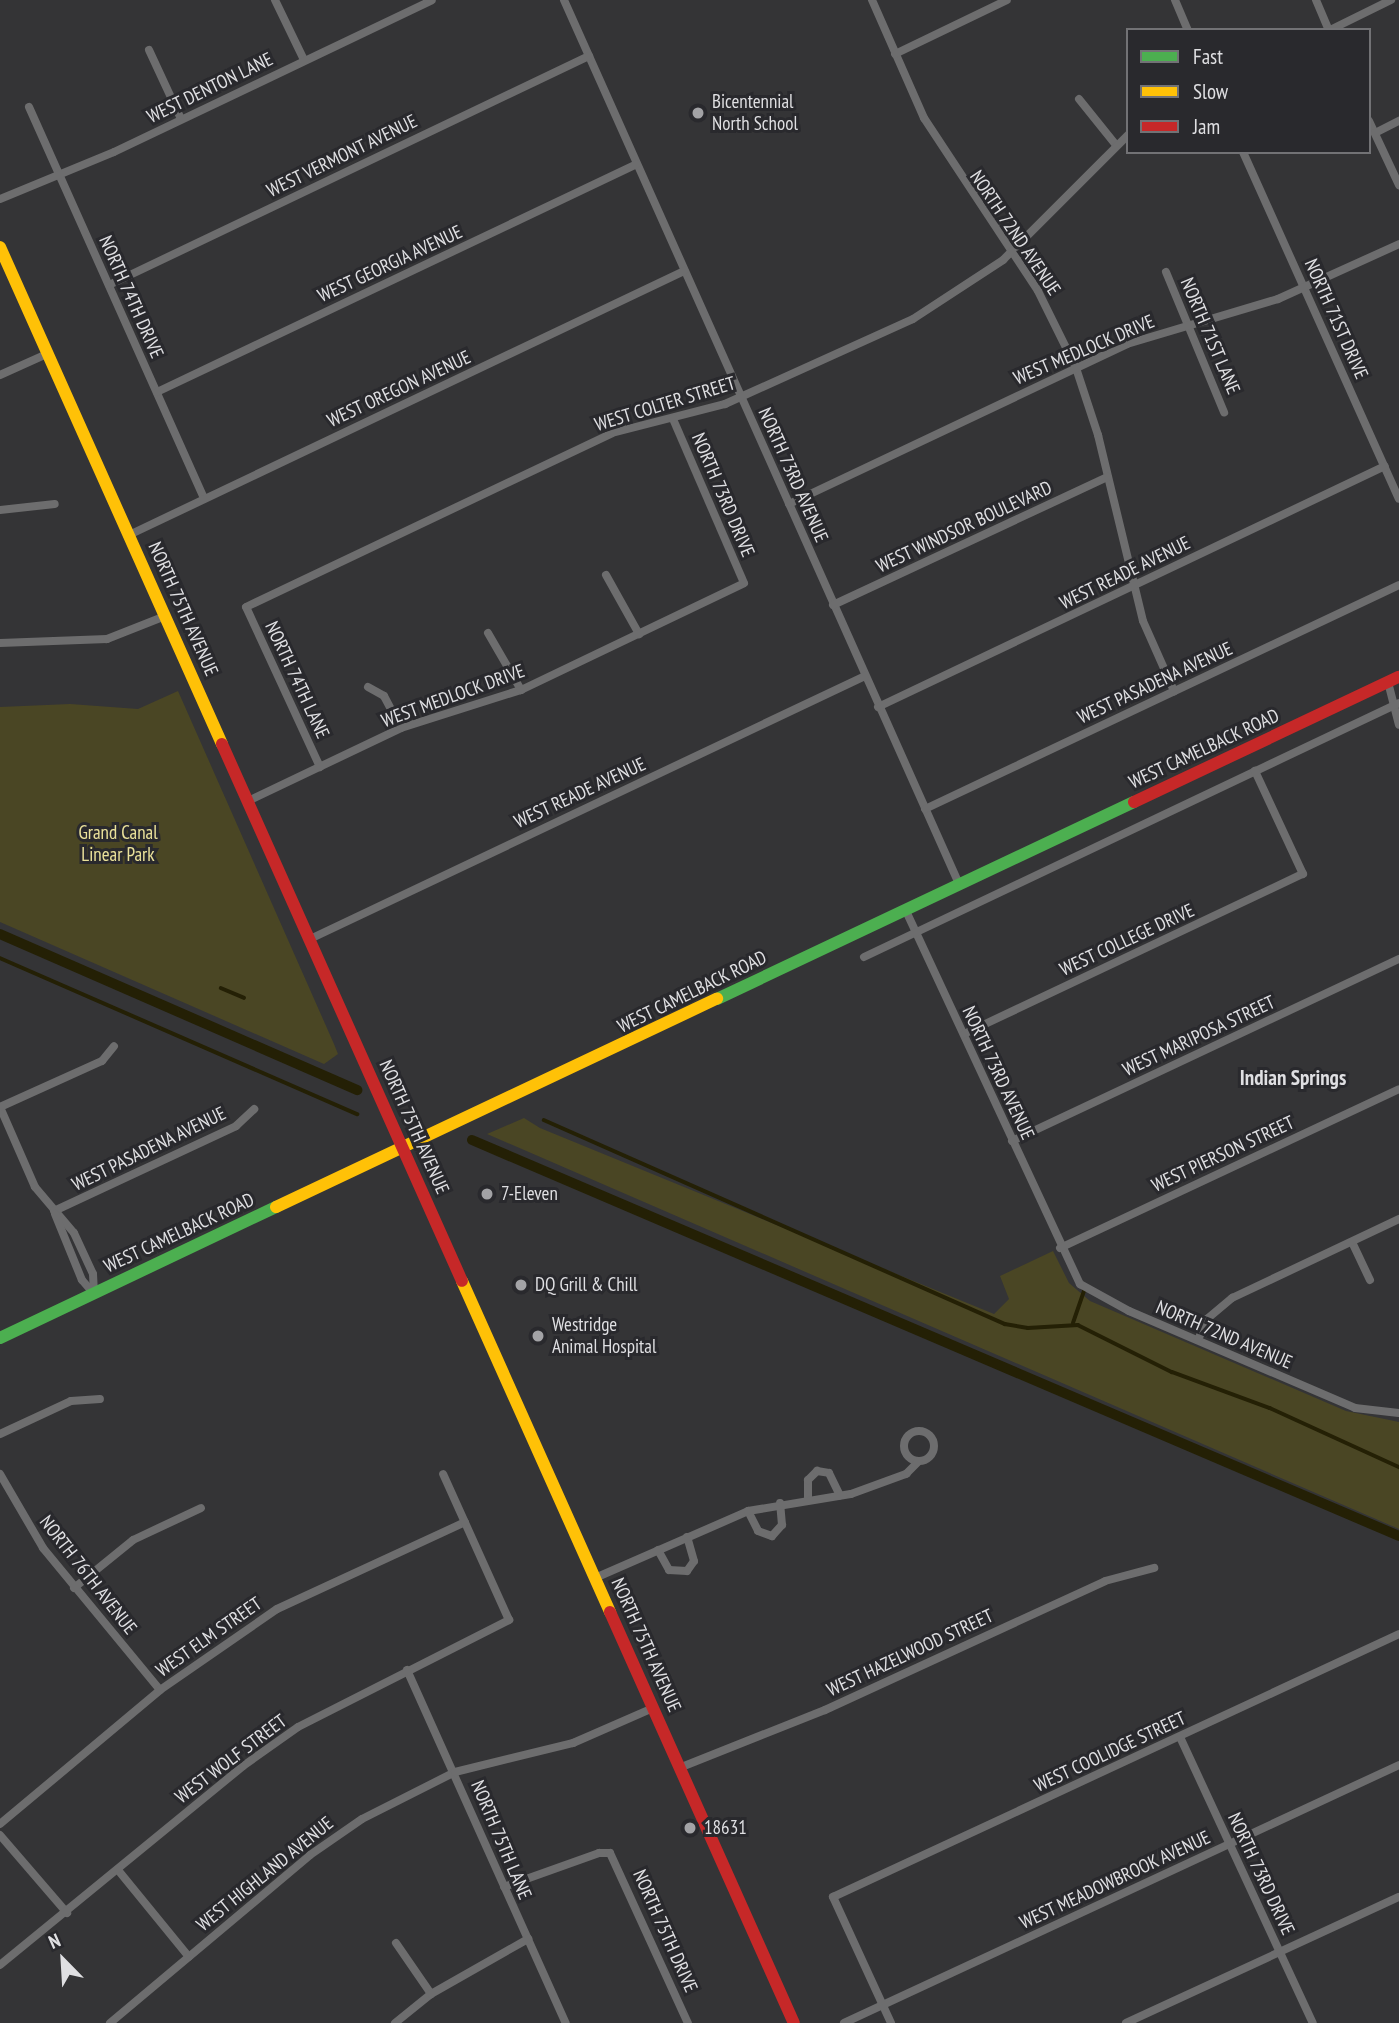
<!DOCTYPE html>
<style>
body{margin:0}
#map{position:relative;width:1399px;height:2023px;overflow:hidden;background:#343436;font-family:"PT Sans Narrow",sans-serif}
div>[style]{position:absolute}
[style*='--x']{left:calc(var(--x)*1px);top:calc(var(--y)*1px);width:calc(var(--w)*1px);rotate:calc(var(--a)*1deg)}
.green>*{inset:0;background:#4a4624}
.stream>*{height:3.5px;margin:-1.75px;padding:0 1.75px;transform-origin:1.75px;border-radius:1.75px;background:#242005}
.canal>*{height:10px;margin:-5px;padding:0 5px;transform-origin:5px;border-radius:5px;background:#242005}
.street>*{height:8px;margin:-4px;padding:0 4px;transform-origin:4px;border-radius:4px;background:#6d6d6e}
.street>.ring{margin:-4px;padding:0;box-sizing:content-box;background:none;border:8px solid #6d6d6e;border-radius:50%}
.fast>*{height:12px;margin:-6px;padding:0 6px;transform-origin:6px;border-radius:6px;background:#4caf50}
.slow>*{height:12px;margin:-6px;padding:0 6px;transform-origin:6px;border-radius:6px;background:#ffc107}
.jam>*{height:12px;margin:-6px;padding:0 6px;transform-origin:6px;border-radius:6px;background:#c62828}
.dots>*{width:19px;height:19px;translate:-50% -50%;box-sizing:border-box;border:4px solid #29292d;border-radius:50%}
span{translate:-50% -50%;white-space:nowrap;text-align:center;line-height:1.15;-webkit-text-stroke:6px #29292d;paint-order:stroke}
.street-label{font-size:19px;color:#dfdfe2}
.poi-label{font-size:19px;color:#dfdfe2}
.left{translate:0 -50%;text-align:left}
.park-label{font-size:19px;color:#eae19a}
.neighbourhood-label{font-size:21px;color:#dfdfe2;font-weight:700}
.legend{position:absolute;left:1126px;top:28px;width:245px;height:126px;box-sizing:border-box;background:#29292d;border:2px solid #727275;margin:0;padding:9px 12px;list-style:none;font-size:21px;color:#dfdfe2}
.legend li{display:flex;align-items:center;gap:14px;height:35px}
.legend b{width:35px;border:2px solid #727275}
.north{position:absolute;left:28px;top:1925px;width:70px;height:70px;-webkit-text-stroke:5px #29292d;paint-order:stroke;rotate:336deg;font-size:19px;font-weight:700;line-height:28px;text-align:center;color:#dfdfe2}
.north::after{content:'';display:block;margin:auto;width:24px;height:32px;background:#dfdfe2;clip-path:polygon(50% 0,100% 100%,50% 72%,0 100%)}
</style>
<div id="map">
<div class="green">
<div style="clip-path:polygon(178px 691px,334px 1044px,338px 1054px,324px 1064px,0 922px,0 707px,70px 704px,138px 709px)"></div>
<div style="clip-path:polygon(524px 1118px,540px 1128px,994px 1314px,1009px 1299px,1000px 1276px,1053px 1251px,1069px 1283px,1090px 1301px,1346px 1411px,1399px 1422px,1399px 1529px,487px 1134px)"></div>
</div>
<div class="stream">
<div style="--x:0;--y:958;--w:390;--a:23.6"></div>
<div style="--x:221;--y:988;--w:25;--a:23"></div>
<div style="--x:544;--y:1120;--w:504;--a:23.87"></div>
<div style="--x:1005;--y:1324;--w:23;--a:10"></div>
<div style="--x:1028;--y:1328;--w:50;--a:-3.4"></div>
<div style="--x:1078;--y:1325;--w:105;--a:26.6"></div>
<div style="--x:1172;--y:1372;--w:104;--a:20.2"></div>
<div style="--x:1270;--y:1408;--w:142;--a:24.6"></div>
<div style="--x:1073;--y:1323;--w:36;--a:-71"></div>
</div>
<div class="canal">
<div style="--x:0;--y:934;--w:390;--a:23.6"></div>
<div style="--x:472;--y:1140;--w:1008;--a:23.13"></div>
</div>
<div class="street">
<div style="--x:275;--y:0;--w:67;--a:64.2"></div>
<div style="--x:564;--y:0;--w:970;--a:65.92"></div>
<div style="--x:872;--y:0;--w:129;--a:66.2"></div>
<div style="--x:924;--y:118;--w:207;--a:56.6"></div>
<div style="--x:1038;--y:291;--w:86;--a:63.7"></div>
<div style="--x:1076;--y:368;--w:71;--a:71.8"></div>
<div style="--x:1098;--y:435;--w:191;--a:76.4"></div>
<div style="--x:1143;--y:621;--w:77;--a:66.1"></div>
<div style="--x:1175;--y:0;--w:33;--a:67"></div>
<div style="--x:1316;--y:0;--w:33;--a:67"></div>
<div style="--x:1330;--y:30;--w:68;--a:-26.2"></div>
<div style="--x:149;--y:50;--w:76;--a:65.1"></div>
<div style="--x:895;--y:54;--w:124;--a:-25.7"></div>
<div style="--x:1079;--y:99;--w:59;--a:51.2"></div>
<div style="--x:29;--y:107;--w:429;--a:65.9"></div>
<div style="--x:1369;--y:121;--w:71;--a:64.9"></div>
<div style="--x:1375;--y:133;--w:27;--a:-27"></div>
<div style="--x:1243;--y:152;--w:380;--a:65.8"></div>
<div style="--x:0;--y:199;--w:123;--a:-22.4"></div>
<div style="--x:114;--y:152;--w:352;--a:-25.5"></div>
<div style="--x:1166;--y:272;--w:152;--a:67.5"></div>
<div style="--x:109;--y:285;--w:532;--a:-25.51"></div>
<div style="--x:0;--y:375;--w:51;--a:-24.1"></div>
<div style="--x:157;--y:392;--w:531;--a:-25.41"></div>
<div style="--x:789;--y:504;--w:374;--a:-25.3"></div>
<div style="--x:1127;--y:344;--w:158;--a:-16.6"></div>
<div style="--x:1278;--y:299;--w:133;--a:-24.4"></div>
<div style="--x:0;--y:510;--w:55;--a:-6.2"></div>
<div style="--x:129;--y:535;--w:615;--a:-25.44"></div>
<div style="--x:606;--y:575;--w:68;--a:60.8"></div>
<div style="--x:833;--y:605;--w:303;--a:-25"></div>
<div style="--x:488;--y:633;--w:66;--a:59.9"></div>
<div style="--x:0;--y:643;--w:107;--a:-2.1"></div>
<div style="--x:107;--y:639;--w:62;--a:-21.6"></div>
<div style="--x:1388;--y:682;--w:44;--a:75.7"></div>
<div style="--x:368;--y:687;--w:18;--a:29"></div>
<div style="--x:384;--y:696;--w:36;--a:62"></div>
<div style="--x:878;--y:707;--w:561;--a:-25.42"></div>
<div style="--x:320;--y:767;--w:176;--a:-114.8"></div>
<div style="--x:246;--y:607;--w:405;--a:-25.4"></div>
<div style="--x:612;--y:433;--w:117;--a:-14.4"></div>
<div style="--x:725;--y:404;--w:206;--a:-24.3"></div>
<div style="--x:913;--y:319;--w:108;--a:-33.2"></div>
<div style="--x:1003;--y:260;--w:177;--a:-45"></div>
<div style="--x:248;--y:801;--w:170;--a:-25.5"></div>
<div style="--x:401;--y:728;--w:126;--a:-17.6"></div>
<div style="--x:521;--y:690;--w:247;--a:-25.6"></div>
<div style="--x:744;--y:583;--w:179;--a:-113.4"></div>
<div style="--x:925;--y:809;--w:524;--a:-25.29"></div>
<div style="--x:906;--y:911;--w:412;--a:65"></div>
<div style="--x:1080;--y:1284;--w:56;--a:28.9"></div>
<div style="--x:1129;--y:1311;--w:246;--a:23.2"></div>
<div style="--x:1355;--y:1408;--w:44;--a:6.5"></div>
<div style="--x:310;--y:939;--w:614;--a:-25.36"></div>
<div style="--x:864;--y:957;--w:592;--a:-25.4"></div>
<div style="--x:964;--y:1034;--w:375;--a:-25.3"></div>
<div style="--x:1303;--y:874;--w:114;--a:-115"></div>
<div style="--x:0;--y:1107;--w:87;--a:66.4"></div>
<div style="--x:35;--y:1187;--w:60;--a:49.7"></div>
<div style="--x:74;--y:1233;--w:45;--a:65.1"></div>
<div style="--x:93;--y:1274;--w:20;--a:87"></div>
<div style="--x:0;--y:1107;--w:112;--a:-24.3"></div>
<div style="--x:102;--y:1061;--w:19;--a:-51"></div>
<div style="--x:1012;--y:1141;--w:428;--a:-25.2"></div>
<div style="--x:54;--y:1211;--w:201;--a:-25"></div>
<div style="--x:236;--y:1126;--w:25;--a:-43"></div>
<div style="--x:55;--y:1214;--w:71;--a:67.8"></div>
<div style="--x:82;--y:1280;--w:18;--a:49"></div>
<div style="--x:1352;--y:1242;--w:42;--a:64.7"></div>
<div style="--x:1060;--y:1248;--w:374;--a:-25.1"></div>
<div style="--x:1198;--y:1340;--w:23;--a:-67"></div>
<div style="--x:1207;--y:1319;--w:33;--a:-40"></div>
<div style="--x:1232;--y:1298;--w:185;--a:-25.3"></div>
<div class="ring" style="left:904px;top:1431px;width:22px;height:22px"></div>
<div style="--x:0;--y:1434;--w:78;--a:-24.9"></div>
<div style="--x:71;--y:1401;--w:29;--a:-4"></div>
<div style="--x:0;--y:1474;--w:86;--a:59.8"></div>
<div style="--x:43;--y:1548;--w:184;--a:50.5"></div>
<div style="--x:808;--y:1500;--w:20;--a:-90"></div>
<div style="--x:808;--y:1480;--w:13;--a:-45"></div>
<div style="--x:817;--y:1471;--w:12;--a:9"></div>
<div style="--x:829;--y:1473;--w:25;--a:64"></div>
<div style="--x:748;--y:1511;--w:22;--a:63"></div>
<div style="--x:758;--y:1531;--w:15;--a:20"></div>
<div style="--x:772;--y:1536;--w:15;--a:-48"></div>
<div style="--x:782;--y:1525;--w:22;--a:-95"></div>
<div style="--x:658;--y:1550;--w:23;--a:61"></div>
<div style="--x:669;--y:1570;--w:18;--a:3"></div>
<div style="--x:687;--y:1571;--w:12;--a:-55"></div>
<div style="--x:694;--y:1561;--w:25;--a:-106"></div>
<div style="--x:595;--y:1578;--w:167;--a:-23.6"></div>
<div style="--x:748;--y:1511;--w:104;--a:-9.4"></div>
<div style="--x:851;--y:1494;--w:59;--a:-20"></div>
<div style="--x:906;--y:1474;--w:18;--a:-45"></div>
<div style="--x:74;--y:1588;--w:76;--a:-39.1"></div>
<div style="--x:133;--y:1540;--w:75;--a:-25.2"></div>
<div style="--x:407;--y:1670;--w:387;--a:65.8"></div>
<div style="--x:1180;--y:1737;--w:315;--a:65.1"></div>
<div style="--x:679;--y:1768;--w:157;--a:-21.7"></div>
<div style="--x:825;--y:1710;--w:308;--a:-24.7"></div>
<div style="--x:1105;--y:1581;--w:51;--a:-14.9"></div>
<div style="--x:0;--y:1824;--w:209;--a:-39.9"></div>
<div style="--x:160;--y:1690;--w:142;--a:-34.7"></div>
<div style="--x:277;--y:1609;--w:207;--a:-24.8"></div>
<div style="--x:0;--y:1835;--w:103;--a:49.3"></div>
<div style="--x:118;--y:1870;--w:112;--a:50.8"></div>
<div style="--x:504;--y:1887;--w:101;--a:-19.7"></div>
<div style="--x:599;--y:1853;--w:11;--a:0"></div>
<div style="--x:610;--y:1853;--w:187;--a:65.4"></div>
<div style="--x:396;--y:1943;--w:62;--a:55.5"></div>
<div style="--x:0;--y:1965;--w:314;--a:-39.3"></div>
<div style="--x:243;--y:1766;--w:67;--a:-35.3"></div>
<div style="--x:298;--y:1727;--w:237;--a:-26.9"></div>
<div style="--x:509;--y:1620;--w:160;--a:-114.3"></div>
<div style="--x:110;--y:2023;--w:261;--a:-40"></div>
<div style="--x:310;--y:1855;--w:63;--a:-34.7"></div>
<div style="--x:362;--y:1819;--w:104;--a:-26.8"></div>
<div style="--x:455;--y:1772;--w:122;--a:-13.8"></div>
<div style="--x:573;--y:1743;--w:87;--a:-23.6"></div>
<div style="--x:395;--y:2023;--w:46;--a:-38.9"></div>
<div style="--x:431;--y:1994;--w:112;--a:-29.6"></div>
<div style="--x:844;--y:2023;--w:612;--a:-24.93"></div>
<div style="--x:891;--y:2023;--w:139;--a:-114.7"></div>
<div style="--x:833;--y:1897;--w:624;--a:-24.92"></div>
<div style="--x:1126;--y:2023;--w:301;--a:-24.8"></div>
</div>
<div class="fast">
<div style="--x:717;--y:999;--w:461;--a:-25.3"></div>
<div style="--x:0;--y:1338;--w:306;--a:-25.4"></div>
</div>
<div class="slow">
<div style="--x:0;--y:247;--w:544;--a:65.93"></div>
<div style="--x:276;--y:1207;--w:488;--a:-25.3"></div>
<div style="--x:462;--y:1281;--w:363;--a:65.9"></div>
</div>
<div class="jam">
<div style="--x:222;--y:744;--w:588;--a:65.92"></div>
<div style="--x:1134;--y:802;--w:293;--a:-25.3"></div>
<div style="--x:610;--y:1612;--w:450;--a:65.9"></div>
</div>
<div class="dots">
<div style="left:698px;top:113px;background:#a3a3a6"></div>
<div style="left:487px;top:1194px;background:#a3a3a6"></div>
<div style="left:521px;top:1285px;background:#a3a3a6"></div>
<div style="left:538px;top:1336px;background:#a3a3a6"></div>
<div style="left:690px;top:1828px;background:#a3a3a6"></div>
</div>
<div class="street-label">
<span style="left:210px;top:88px;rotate:-26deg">WEST DENTON LANE</span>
<span style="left:342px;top:156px;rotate:-26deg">WEST VERMONT AVENUE</span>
<span style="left:1015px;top:233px;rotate:56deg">NORTH 72ND AVENUE</span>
<span style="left:390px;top:264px;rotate:-25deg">WEST GEORGIA AVENUE</span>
<span style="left:131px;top:297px;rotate:66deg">NORTH 74TH DRIVE</span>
<span style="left:1336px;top:319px;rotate:66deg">NORTH 71ST DRIVE</span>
<span style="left:1210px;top:336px;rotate:67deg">NORTH 71ST LANE</span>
<span style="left:1084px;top:350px;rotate:-23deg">WEST MEDLOCK DRIVE</span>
<span style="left:399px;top:389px;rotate:-25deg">WEST OREGON AVENUE</span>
<span style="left:665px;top:404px;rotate:-17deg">WEST COLTER STREET</span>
<span style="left:793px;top:475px;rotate:66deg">NORTH 73RD AVENUE</span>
<span style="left:723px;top:495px;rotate:67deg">NORTH 73RD DRIVE</span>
<span style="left:964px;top:527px;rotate:-25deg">WEST WINDSOR BOULEVARD</span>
<span style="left:1125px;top:573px;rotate:-26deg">WEST READE AVENUE</span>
<span style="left:183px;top:609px;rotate:66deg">NORTH 75TH AVENUE</span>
<span style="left:297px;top:680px;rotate:65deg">NORTH 74TH LANE</span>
<span style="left:1155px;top:683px;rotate:-25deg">WEST PASADENA AVENUE</span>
<span style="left:453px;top:696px;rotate:-20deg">WEST MEDLOCK DRIVE</span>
<span style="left:1204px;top:749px;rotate:-25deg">WEST CAMELBACK ROAD</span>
<span style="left:580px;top:793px;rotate:-25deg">WEST READE AVENUE</span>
<span style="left:1127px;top:940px;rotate:-25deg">WEST COLLEGE DRIVE</span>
<span style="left:692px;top:992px;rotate:-26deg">WEST CAMELBACK ROAD</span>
<span style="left:1199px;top:1036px;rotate:-25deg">WEST MARIPOSA STREET</span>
<span style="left:998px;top:1073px;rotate:65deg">NORTH 73RD AVENUE</span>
<span style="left:414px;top:1127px;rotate:66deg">NORTH 75TH AVENUE</span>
<span style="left:149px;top:1149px;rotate:-26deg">WEST PASADENA AVENUE</span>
<span style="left:1223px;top:1154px;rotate:-25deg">WEST PIERSON STREET</span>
<span style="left:179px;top:1233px;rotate:-25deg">WEST CAMELBACK ROAD</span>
<span style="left:1224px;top:1335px;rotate:23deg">NORTH 72ND AVENUE</span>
<span style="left:88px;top:1575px;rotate:52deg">NORTH 76TH AVENUE</span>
<span style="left:209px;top:1637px;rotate:-35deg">WEST ELM STREET</span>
<span style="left:646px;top:1645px;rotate:66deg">NORTH 75TH AVENUE</span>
<span style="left:910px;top:1653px;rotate:-25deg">WEST HAZELWOOD STREET</span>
<span style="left:1110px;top:1752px;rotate:-25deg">WEST COOLIDGE STREET</span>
<span style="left:231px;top:1759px;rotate:-37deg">WEST WOLF STREET</span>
<span style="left:501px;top:1840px;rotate:67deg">NORTH 75TH LANE</span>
<span style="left:265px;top:1874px;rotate:-39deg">WEST HIGHLAND AVENUE</span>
<span style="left:1261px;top:1874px;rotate:65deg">NORTH 73RD DRIVE</span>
<span style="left:1115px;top:1880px;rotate:-25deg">WEST MEADOWBROOK AVENUE</span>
<span style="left:665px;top:1931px;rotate:66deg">NORTH 75TH DRIVE</span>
</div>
<div class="poi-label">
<span class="left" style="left:712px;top:113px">Bicentennial<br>North School</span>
<span class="left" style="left:501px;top:1194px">7-Eleven</span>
<span class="left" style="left:535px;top:1285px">DQ Grill &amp; Chill</span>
<span class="left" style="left:552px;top:1336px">Westridge<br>Animal Hospital</span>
<span class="left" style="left:704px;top:1828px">18631</span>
</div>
<div class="park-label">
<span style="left:118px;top:844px">Grand Canal<br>Linear Park</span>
</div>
<div class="neighbourhood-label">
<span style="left:1293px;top:1078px">Indian Springs</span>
</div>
<ul class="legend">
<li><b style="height:9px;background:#4caf50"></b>Fast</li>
<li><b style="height:9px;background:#ffc107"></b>Slow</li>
<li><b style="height:9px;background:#c62828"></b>Jam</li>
</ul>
<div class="north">N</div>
</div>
